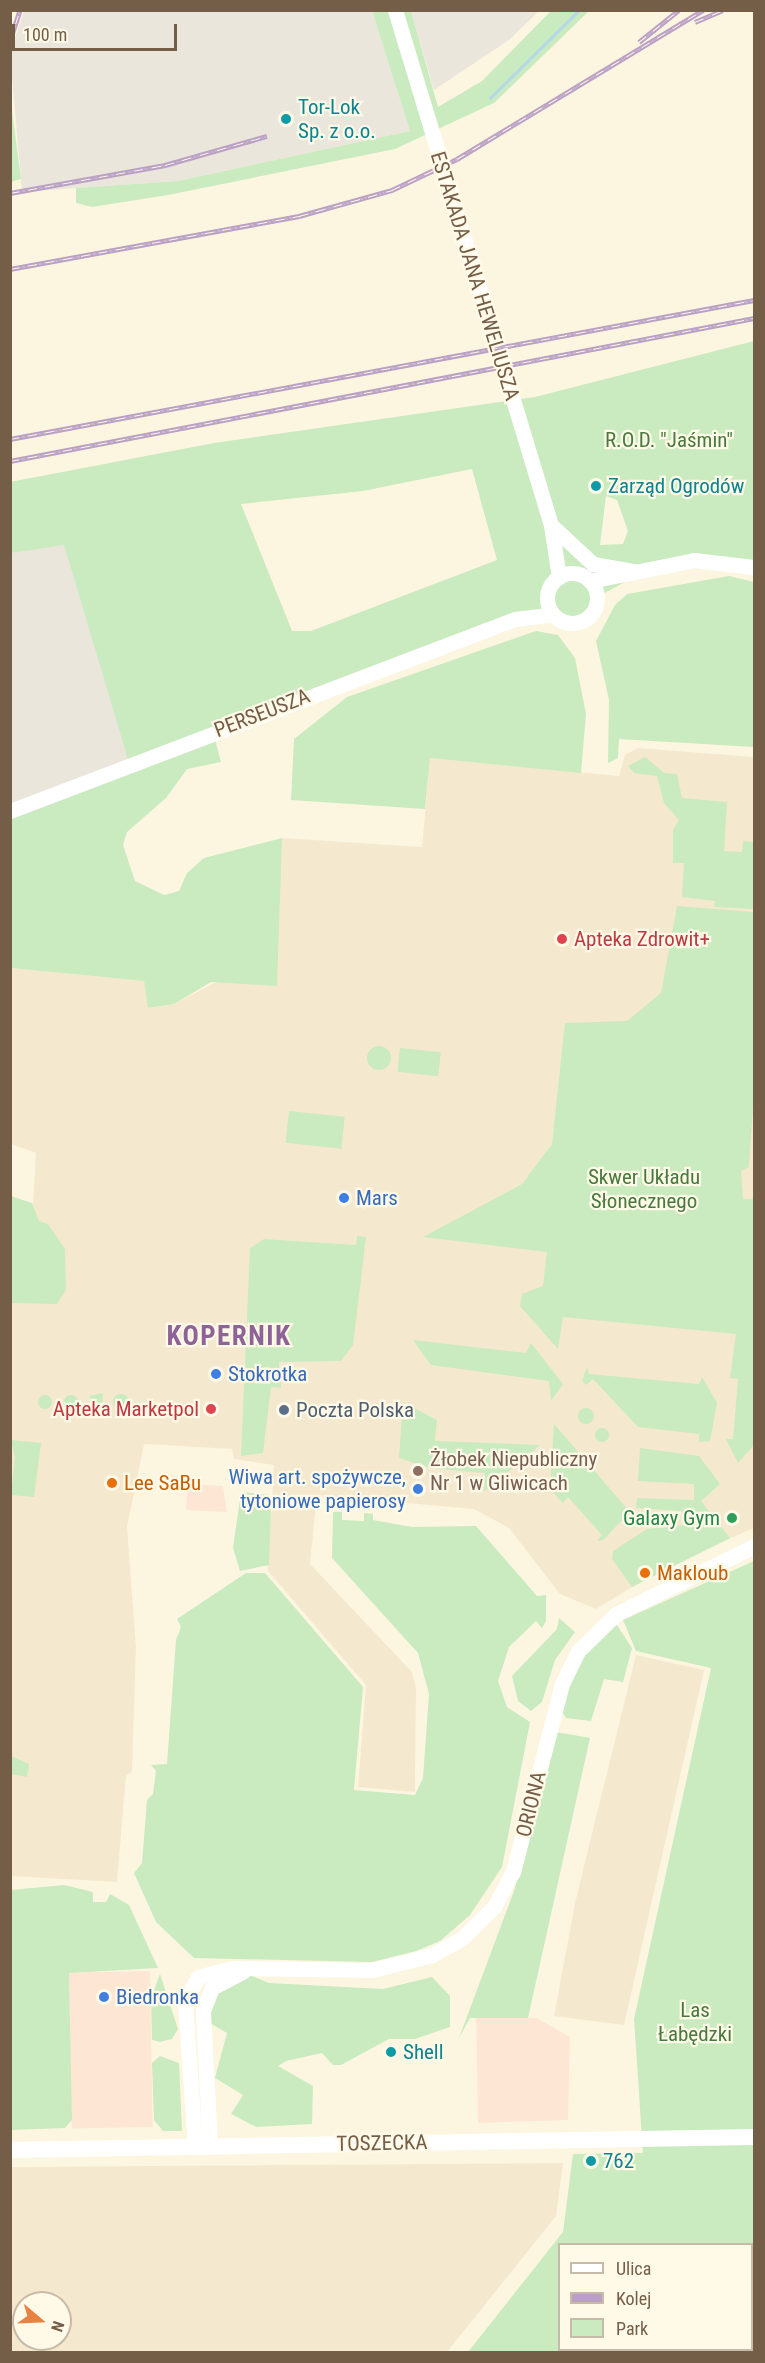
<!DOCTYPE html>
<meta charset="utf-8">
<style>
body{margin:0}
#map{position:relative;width:765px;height:2363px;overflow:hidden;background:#fcf6e1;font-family:"Roboto Condensed",sans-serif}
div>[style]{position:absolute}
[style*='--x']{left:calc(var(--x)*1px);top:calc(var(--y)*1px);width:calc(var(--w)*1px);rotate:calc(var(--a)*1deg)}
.residential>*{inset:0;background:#f4e9cf}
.commercial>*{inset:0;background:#fde7d4;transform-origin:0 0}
.industrial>*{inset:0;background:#ebe6dc}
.green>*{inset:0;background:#caeac0;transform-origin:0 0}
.round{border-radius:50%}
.stream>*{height:3px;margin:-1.5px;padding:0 1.5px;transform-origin:1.5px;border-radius:1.5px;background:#b5d8e6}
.tertiary>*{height:15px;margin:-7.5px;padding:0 7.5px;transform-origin:7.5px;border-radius:7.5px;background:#fff}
.tertiary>.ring{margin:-7.5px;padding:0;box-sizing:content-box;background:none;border:15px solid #fff;border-radius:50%}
.secondary>*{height:16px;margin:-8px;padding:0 8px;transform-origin:8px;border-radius:8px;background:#fff}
.rail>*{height:5px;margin-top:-2.5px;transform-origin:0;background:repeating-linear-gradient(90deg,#fff9e7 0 9px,#baa0c5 0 18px);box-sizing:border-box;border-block:2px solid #baa0c5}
.dots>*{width:16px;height:16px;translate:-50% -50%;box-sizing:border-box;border:3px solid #fff9e7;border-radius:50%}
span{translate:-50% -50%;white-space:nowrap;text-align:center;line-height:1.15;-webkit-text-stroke:4.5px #fff9e7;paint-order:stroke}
.culture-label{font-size:21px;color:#0d838f}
.left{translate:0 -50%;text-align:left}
.street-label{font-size:21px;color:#745e48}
.park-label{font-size:21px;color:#487a40}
.health-label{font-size:21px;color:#be3a42}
.right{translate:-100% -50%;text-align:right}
.shop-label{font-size:21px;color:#366cbe}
.service-label{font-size:21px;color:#4e5e75}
.education-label{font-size:21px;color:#785e54}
.food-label{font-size:21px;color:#c56008}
.leisure-label{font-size:21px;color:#27864d}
.district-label{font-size:27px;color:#8e6397;font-weight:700;letter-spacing:1.5px}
.frame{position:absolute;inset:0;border:12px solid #745e48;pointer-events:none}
.legend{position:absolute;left:558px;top:2243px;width:195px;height:108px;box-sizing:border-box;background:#fff9e7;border:2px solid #c7bba7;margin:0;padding:8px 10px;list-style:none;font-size:18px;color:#745e48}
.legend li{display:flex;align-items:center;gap:12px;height:30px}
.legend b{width:30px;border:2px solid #c7bba7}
.north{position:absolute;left:12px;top:2291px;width:60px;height:60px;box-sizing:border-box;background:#fff9e7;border:2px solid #c7bba7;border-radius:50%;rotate:109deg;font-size:16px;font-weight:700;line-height:24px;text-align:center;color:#745e48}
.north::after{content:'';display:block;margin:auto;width:21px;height:27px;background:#e98143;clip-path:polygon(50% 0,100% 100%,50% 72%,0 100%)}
.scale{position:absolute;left:12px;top:24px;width:165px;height:27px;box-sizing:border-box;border:3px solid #745e48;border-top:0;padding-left:8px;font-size:18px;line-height:21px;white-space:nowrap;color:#745e48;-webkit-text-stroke:4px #fff9e7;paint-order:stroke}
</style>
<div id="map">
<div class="residential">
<div style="clip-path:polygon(638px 748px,754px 757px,754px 1528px,665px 1567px,596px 1609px,560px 1594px,509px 1528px,474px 1509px,317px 1495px,310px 1564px,412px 1672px,416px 1688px,415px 1792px,358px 1787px,366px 1685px,268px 1571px,274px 1465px,234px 1459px,232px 1449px,144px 1444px,127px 1527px,136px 1647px,132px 1771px,126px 1776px,117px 1882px,11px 1876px,10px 1207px,33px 1204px,36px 1153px,11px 1144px,11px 968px,144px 981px,149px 1008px,174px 1004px,220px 980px,270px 982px,282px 838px,422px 847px,430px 758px,619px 776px,625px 755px)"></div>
<div style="clip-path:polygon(636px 1655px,704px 1670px,624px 2025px,554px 2016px,575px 1903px)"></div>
<div style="clip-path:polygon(evenodd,563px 2163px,556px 2216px,447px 2352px,11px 2352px,11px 2167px,563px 2163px,24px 2303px,60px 2303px,60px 2339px,24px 2339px,24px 2303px)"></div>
</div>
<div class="commercial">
<div style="clip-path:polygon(188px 1484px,223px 1486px,227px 1512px,186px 1510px)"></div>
<div style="left:150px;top:1971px;width:156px;height:81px;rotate:89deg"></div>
<div style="clip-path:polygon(476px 2018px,537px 2018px,570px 2037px,568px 2120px,478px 2123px)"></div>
</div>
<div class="industrial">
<div style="clip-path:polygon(24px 11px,372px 11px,410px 131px,178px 181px,22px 192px,10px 53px)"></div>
<div style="clip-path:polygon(411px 11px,539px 11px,509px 40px,434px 90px)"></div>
<div style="clip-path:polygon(64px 544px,130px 765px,11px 807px,11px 553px)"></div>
</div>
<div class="green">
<div style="clip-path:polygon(372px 11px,411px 11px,438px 107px,482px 81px,551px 11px,589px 11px,494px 103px,395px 149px,168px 195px,92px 207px,76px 203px,76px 188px,178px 181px,410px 131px)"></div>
<div style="clip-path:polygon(10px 95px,21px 179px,11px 182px,10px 182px)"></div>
<div style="clip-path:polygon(evenodd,754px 341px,754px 567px,732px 562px,636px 576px,601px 595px,593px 613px,579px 623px,563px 622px,553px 614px,213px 732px,221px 762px,187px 769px,166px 798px,127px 832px,123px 845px,135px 881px,164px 895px,179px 891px,187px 873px,204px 858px,282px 838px,277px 986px,211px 982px,174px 1004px,148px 1008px,144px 981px,11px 968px,11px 812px,129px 763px,64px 545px,11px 553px,10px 482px,214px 443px,535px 397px,754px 341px,472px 469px,497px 560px,311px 631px,292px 631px,241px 504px,363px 491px,472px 469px,754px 341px,606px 496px,617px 500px,628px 531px,623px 544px,600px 545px,606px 496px)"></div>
<div style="clip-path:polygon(729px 576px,754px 582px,754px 747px,619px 739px,618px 758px,608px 763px,609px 700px,596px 641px,615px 605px,627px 594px)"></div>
<div style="clip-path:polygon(536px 631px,558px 635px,575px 658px,586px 714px,581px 773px,430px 758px,425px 809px,291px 800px,294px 739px,347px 697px)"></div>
<div style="clip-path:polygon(645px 757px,664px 773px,677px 774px,682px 798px,727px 802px,724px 851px,742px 852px,743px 841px,754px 842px,754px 909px,714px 907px,715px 901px,682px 897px,684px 863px,673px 863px,673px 830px,679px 820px,664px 803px,657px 776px,634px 773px,628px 766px)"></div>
<div style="clip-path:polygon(677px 906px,754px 912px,754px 1090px,749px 1167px,741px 1171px,743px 1199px,754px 1199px,754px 1445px,738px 1463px,726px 1439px,733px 1439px,738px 1379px,730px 1378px,736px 1334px,563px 1317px,558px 1349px,520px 1306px,522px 1294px,543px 1286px,547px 1252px,423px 1237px,522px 1184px,552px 1144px,565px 1023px,627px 1021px,661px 993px)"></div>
<div class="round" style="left:367px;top:1046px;width:24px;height:24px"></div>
<div style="left:400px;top:1048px;width:41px;height:24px;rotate:6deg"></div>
<div style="left:289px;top:1111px;width:56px;height:32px;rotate:6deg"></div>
<div style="clip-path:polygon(11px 1196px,32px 1203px,39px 1221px,48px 1224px,65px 1249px,66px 1290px,57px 1304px,11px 1303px)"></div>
<div style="clip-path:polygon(357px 1236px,366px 1237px,353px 1345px,341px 1361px,279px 1362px,281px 1388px,271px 1387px,263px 1453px,241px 1456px,250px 1248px,264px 1239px,356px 1245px)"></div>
<div style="clip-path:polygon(413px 1340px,526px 1353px,531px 1343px,563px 1384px,551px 1401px,549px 1381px,431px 1365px)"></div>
<div style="clip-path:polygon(587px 1367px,589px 1374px,699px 1384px,702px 1377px,717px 1403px,710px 1441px,699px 1442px,699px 1434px,638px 1427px,593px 1379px,586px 1385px,582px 1381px)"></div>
<div style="clip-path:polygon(103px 1393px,102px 1409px,90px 1409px,90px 1396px)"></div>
<div class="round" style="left:113px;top:1394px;width:16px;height:16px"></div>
<div class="round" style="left:38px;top:1395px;width:14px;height:14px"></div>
<div class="round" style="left:64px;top:1395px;width:14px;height:14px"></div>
<div style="clip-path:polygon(403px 1402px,437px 1420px,435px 1441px,540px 1445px,484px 1492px,485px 1473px,430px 1468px,399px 1458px)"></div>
<div class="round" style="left:578px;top:1408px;width:16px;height:16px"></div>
<div style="clip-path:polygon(554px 1424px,630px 1512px,603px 1540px,597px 1541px,602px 1535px,568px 1497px,563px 1503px,550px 1489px)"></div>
<div class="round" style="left:595px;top:1428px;width:14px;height:14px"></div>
<div style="clip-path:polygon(11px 1440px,41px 1443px,34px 1497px,11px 1495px,15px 1458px)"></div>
<div style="clip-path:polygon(640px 1448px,699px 1456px,720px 1484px,701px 1501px,730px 1538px,632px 1587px,612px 1559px,613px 1551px,647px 1529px,686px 1525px,694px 1512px,636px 1508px,637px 1498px,694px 1500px,694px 1484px,638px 1481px)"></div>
<div style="clip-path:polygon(241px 1492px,269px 1495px,271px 1512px,269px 1565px,240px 1571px,233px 1548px)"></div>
<div style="clip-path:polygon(333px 1512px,342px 1512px,342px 1520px,364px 1521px,364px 1513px,373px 1514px,373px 1520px,412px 1527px,476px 1526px,537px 1596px,546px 1595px,546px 1621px,542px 1628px,536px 1621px,509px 1647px,498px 1681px,507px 1707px,530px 1722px,502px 1867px,470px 1915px,440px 1941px,416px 1951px,372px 1962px,194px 1958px,156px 1922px,134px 1873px,142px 1863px,147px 1800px,153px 1794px,156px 1771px,151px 1765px,167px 1764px,176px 1640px,181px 1627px,177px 1619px,246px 1573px,265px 1573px,363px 1687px,354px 1790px,415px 1795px,423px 1778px,429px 1694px,418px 1653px,332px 1558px)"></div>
<div style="clip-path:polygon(evenodd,754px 1561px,754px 2352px,468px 2352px,563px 2232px,573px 2154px,643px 2153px,634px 2019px,711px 1668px,636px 1651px,623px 1620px,754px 1561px,560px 2244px,752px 2244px,752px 2350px,560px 2350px,560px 2244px)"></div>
<div style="clip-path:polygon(559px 1618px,575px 1632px,555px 1660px,542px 1702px,531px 1711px,518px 1701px,512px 1676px,557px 1629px)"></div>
<div style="clip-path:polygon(615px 1622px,632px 1648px,623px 1682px,604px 1679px,591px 1721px,566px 1718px,561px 1710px,567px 1687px,584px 1653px)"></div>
<div style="clip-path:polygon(556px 1732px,590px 1738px,528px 2018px,470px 2018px,459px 2038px,514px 1891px)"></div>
<div style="clip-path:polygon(11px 1756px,29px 1764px,27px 1777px,11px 1774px)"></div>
<div style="clip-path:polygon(64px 1885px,93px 1892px,93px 1902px,106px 1902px,110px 1894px,129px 1905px,158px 1968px,69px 1973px,72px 2120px,65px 2128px,11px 2130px,11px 1890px)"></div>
<div style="clip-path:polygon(160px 1974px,178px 2029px,172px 2039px,160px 2042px,152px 2040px,151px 1998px)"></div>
<div style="clip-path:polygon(250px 1975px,269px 1983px,383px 1989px,432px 1977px,450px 1996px,450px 2027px,415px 2039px,389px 2039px,341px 2065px,333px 2065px,322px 2053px,286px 2061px,278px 2066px,313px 2086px,312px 2124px,256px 2127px,231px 2114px,243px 2095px,215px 2078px,227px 2033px,208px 2022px,212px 1995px)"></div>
<div style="clip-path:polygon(160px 2056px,179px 2063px,182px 2131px,163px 2131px,154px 2120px,152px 2063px)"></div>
</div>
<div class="stream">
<div style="--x:490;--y:98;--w:125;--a:-44.7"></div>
</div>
<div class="tertiary">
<div style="--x:395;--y:10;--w:538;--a:73.15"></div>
<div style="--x:551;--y:525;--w:53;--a:81.3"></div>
<div style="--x:551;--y:525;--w:57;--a:42.9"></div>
<div style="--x:593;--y:564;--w:42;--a:9.7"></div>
<div class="ring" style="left:547px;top:573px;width:35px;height:35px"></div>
<div style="--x:590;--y:581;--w:106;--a:-11.4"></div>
<div style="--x:694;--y:560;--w:60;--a:6.7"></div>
<div style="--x:10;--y:811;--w:540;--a:-20.82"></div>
<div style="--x:515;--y:619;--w:38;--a:-7"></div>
<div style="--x:195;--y:2146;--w:144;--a:-94"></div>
<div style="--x:185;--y:2002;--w:28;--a:-63"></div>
<div style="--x:198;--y:1977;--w:35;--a:-15"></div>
<div style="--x:232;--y:1968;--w:140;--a:0.8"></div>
<div style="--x:372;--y:1970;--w:62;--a:-14"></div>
<div style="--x:432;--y:1955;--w:33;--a:-29"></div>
<div style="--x:461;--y:1939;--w:46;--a:-44.1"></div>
<div style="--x:494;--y:1907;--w:40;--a:-62"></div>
<div style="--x:513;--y:1872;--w:194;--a:-75.4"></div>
<div style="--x:562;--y:1684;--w:37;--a:-64"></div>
<div style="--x:578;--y:1651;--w:53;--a:-44.2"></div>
<div style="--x:616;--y:1614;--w:154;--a:-26.2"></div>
<div style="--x:210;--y:2146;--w:135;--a:-93"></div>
<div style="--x:203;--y:2011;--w:25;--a:-69"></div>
<div style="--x:212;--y:1988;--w:36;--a:-28"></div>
</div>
<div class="secondary">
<div style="--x:10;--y:2150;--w:744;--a:-1"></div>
</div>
<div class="rail">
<div style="--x:695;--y:22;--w:30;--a:-23"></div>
<div style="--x:10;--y:41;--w:33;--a:-72"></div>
<div style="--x:639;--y:42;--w:51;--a:-38.7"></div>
<div style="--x:10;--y:193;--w:158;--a:-10.2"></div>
<div style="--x:165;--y:165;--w:106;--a:-15.9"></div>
<div style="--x:10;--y:269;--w:294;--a:-10.4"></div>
<div style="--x:299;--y:216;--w:97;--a:-15.6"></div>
<div style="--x:392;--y:190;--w:72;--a:-25.5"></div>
<div style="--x:457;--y:159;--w:288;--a:-31.2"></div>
<div style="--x:10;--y:439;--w:757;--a:-10.58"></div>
<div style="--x:10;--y:461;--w:758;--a:-10.88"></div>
</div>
<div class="dots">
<div style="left:286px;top:119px;background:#0f9aa8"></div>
<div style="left:596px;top:486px;background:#0f9aa8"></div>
<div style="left:562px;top:939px;background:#e0444e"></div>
<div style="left:344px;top:1198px;background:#3f7fe0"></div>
<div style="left:216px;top:1374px;background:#3f7fe0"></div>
<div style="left:211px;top:1409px;background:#e0444e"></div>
<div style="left:284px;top:1410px;background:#5c6f8a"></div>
<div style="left:418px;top:1471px;background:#8d6e63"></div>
<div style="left:112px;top:1483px;background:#e8710a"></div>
<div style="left:418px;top:1489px;background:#3f7fe0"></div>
<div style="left:732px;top:1518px;background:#2e9e5b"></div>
<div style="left:645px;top:1573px;background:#e8710a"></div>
<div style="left:104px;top:1997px;background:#3f7fe0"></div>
<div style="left:391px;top:2052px;background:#0f9aa8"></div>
<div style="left:591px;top:2161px;background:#0f9aa8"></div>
</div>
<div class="culture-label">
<span class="left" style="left:298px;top:119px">Tor-Lok<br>Sp. z o.o.</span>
<span class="left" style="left:608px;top:486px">Zarząd Ogrodów</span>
<span class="left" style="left:403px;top:2052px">Shell</span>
<span class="left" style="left:603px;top:2161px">762</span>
</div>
<div class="street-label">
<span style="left:475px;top:276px;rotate:73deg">ESTAKADA JANA HEWELIUSZA</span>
<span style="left:262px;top:713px;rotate:-21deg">PERSEUSZA</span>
<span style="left:531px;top:1804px;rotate:-76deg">ORIONA</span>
<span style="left:382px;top:2143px;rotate:-1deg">TOSZECKA</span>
</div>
<div class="park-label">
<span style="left:669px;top:440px">R.O.D. "Jaśmin"</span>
<span style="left:644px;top:1189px">Skwer Układu<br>Słonecznego</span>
<span style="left:695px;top:2022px">Las<br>Łabędzki</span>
</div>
<div class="health-label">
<span class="left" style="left:574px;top:939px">Apteka Zdrowit+</span>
<span class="right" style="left:199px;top:1409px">Apteka Marketpol</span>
</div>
<div class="shop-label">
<span class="left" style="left:356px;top:1198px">Mars</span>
<span class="left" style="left:228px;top:1374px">Stokrotka</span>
<span class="right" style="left:406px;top:1489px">Wiwa art. spożywcze,<br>tytoniowe papierosy</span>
<span class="left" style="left:116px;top:1997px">Biedronka</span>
</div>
<div class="service-label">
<span class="left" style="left:296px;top:1410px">Poczta Polska</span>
</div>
<div class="education-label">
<span class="left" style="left:430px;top:1471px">Żłobek Niepubliczny<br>Nr 1 w Gliwicach</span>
</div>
<div class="food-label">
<span class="left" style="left:124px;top:1483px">Lee SaBu</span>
<span class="left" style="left:657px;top:1573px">Makloub</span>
</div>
<div class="leisure-label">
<span class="right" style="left:720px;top:1518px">Galaxy Gym</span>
</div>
<div class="district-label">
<span style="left:229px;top:1337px">KOPERNIK</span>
</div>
<div class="frame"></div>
<ul class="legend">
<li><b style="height:8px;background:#fff"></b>Ulica</li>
<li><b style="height:8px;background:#baa0c5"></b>Kolej</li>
<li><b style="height:16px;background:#caeac0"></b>Park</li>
</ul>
<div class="north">N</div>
<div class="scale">100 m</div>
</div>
